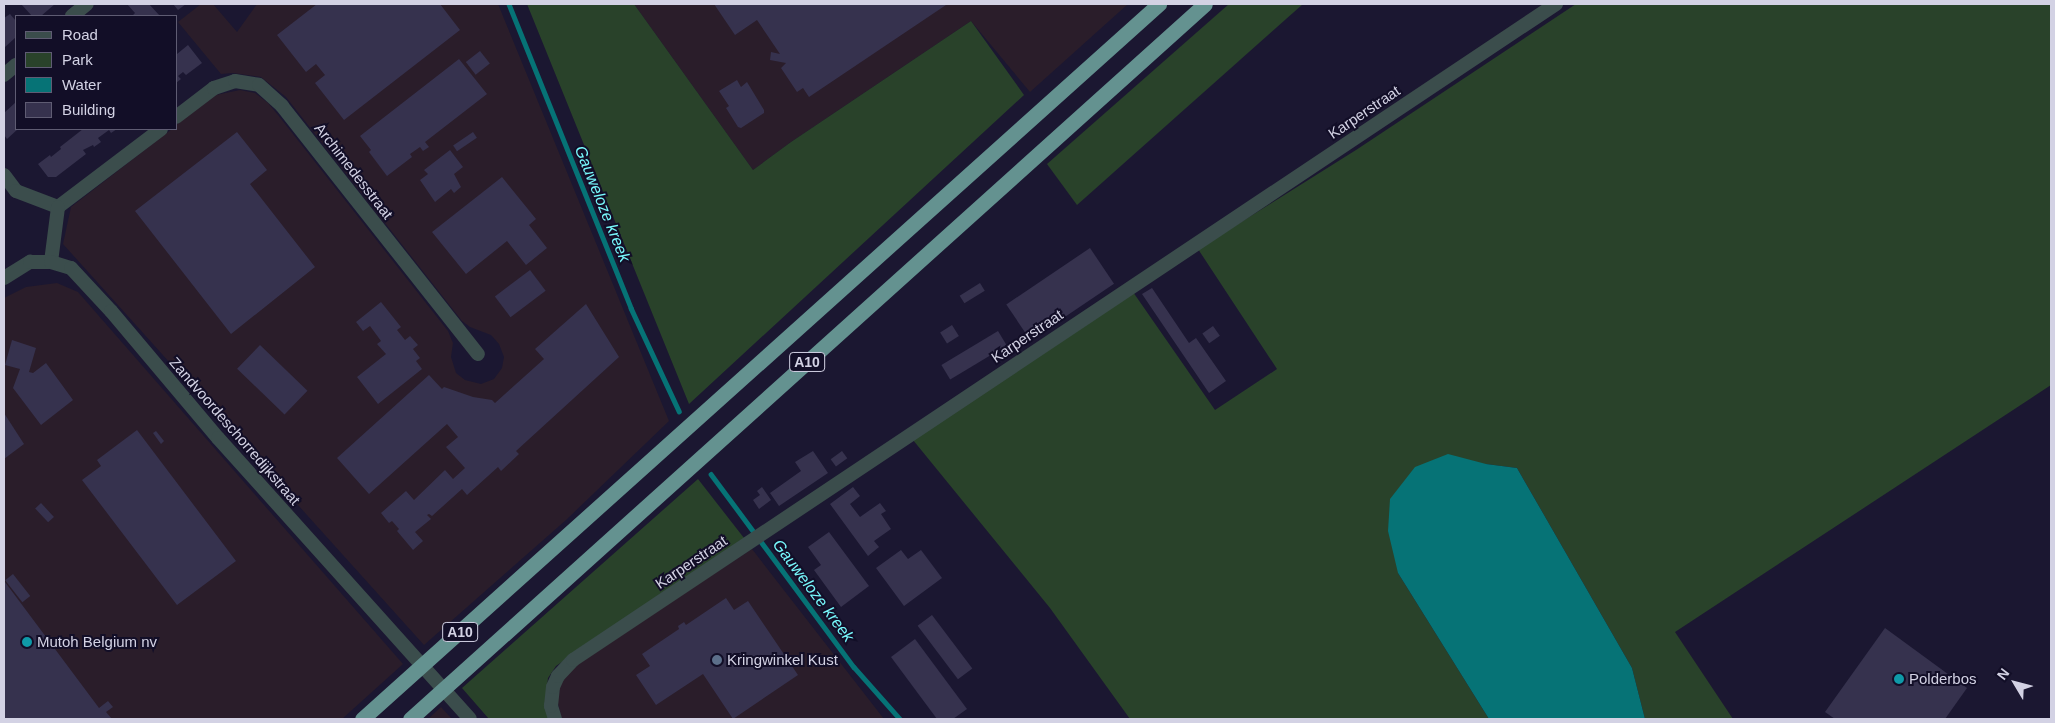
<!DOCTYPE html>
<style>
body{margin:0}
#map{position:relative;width:2055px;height:723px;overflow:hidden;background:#1b1731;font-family:Arial,sans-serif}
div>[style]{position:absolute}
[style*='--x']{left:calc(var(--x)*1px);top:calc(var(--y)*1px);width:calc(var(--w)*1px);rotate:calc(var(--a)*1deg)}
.industrial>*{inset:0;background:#2a1d2a}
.green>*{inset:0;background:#29422a}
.water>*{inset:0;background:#067376}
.stream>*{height:4.5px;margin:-2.25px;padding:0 2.25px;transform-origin:2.25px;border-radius:2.25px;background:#067376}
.building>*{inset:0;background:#36324e;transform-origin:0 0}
.street>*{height:14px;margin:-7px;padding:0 7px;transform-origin:7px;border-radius:7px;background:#3b4d4c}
.highway>*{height:15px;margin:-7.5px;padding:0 7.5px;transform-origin:7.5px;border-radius:7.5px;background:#649290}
.dots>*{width:14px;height:14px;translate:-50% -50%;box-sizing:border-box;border:2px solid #120e27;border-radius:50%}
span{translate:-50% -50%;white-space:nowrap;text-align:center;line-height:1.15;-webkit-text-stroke:4px #120e27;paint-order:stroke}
.shield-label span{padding:1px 4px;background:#120e27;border:1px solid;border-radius:4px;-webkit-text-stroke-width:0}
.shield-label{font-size:14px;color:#d3d2e4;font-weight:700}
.street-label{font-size:15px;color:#d3d2e4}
.poi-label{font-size:15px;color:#d3d2e4}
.left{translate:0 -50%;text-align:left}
.water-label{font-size:16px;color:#78f9fd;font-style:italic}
.frame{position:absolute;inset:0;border:5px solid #d3d2e4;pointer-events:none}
.legend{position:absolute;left:15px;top:15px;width:162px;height:115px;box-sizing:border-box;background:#120e27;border:1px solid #5f5c73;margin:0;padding:6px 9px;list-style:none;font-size:15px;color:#d3d2e4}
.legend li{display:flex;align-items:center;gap:10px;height:25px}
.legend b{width:25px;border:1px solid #5f5c73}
.north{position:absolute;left:1990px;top:658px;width:50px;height:50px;-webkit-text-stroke:4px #120e27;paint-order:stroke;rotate:307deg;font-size:14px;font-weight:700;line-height:20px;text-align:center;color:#d3d2e4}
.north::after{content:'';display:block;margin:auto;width:18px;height:22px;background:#d3d2e4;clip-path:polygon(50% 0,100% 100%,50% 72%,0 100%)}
</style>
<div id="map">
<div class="industrial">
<div style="clip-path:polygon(201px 4px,213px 4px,237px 32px,257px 4px,498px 4px,669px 421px,566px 520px,424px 645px,63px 244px,71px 207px,172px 129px,176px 129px,176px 125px,216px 95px,240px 90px,255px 93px,268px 103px,278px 115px,448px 331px,453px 343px,451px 357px,456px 373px,465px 380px,481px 384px,494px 379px,502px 368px,504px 357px,499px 344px,491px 335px,470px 327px,462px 321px,286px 97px,261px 77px,233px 73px,221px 74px,178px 22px)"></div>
<div style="clip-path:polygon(634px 4px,1128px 4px,1030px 92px,971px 21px,791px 142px,753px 170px)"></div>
<div style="clip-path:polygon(57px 283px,78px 292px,403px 664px,342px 719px,4px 719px,4px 298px,26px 287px)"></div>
<div style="clip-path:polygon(752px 549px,884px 719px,562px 719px,556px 696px,561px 679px,577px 663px)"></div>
<div style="clip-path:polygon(441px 707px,452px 719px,428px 719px)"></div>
</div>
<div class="green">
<div style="clip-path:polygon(527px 4px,634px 4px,753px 170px,791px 142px,971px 21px,1024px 95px,689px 404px)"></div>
<div style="clip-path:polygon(1229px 4px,1303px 4px,1077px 205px,1047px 164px)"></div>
<div style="clip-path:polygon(1576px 4px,2051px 4px,2051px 385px,1675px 632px,1733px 719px,1645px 719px,1632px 668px,1517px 468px,1486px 464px,1398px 573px,1489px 719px,1130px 719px,1050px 608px,913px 440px,1133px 292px,1215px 410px,1277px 369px,1198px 249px,1356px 150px)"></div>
<div style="clip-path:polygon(698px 479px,744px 538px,556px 666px,548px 678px,545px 703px,549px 719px,489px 719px,462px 688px)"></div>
</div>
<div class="water">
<div style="clip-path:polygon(1448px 454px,1486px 464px,1517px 468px,1632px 668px,1645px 719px,1489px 719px,1398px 573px,1388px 531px,1390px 499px,1415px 467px)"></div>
</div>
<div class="stream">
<div style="--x:509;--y:4;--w:328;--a:68.1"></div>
<div style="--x:631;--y:308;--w:114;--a:65"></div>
<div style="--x:711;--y:474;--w:240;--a:53.5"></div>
<div style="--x:854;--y:667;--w:69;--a:48.5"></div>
</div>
<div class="building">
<div style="clip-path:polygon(21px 4px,55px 4px,41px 16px,32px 16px)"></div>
<div style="clip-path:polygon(127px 4px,149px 4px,160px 16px,132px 16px,135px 13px)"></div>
<div style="clip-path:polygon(173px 4px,186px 4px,178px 10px)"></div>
<div style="clip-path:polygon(317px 4px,440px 4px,460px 30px,344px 120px,315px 83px,325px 75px,316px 64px,306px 72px,277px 35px)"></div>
<div style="clip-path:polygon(714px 4px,945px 4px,946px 5px,809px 97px,803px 88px,797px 92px,781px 68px,786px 63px,770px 60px,771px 52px,780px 54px,757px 20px,735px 35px)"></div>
<div style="clip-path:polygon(10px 14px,16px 21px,16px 37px,4px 48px,4px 18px)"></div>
<div style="clip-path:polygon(188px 45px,202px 63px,186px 75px,183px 72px,178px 76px,181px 79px,176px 83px,177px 54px)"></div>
<div style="left:480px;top:51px;width:16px;height:18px;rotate:52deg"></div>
<div style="clip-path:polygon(459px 59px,487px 94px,425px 142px,429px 147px,423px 151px,420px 147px,410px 154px,412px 157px,387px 176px,369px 152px,371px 150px,360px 136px)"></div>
<div style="clip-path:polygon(737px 80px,741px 87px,747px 82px,764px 110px,764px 113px,741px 128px,738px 127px,726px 108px,729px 106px,719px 91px)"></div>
<div style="clip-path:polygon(16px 102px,16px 129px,18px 129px,7px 139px,4px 135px,4px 113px)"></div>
<div style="clip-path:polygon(83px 129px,117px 129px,111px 133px,109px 130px,98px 138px,101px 142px,94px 147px,93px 145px,83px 150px,86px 154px,56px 177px,48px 177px,38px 164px,50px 155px,51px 157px,61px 149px,60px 147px)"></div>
<div style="clip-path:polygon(237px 132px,267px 170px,250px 184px,315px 267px,231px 334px,135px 211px)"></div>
<div style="left:473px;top:132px;width:7px;height:24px;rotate:56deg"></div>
<div style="clip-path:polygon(450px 150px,463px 167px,454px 174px,461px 187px,454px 193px,451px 189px,435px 202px,420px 180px,428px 174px,424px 170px)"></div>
<div style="clip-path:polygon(502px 177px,536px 219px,529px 225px,547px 248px,526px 265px,507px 241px,466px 274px,432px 232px)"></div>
<div style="left:1090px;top:248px;width:43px;height:101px;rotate:56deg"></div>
<div style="left:530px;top:270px;width:26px;height:44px;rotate:53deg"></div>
<div style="left:980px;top:283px;width:9px;height:24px;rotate:58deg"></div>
<div style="clip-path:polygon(1152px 288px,1189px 343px,1196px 338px,1226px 381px,1209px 393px,1142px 294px)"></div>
<div style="clip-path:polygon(381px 302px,401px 327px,397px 330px,405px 340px,410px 336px,418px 345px,413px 349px,420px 358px,416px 361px,422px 369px,378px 404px,357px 377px,386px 354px,377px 344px,381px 341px,370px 326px,363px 331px,356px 322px)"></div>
<div style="clip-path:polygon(586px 304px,619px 357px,516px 451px,519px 454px,501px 471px,498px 467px,467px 495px,462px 489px,432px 516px,429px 514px,427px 515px,431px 519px,415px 532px,423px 541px,413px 550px,397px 531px,399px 529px,392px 521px,389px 523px,381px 513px,406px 491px,414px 500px,445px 470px,453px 479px,465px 468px,446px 447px,458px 437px,447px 424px,369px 494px,337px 458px,429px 375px,442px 389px,444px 387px,473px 397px,492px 400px,495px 403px,544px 359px,535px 349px)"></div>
<div style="left:952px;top:325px;width:13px;height:14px;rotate:58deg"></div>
<div style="left:1213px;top:326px;width:12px;height:13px;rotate:55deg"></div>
<div style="left:998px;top:331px;width:17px;height:66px;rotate:59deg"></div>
<div style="clip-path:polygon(12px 340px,36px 348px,29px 372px,33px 373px,46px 363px,73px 400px,41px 425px,13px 388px,20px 369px,5px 365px)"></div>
<div style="left:260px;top:345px;width:66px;height:33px;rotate:44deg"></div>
<div style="clip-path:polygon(4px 413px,24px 444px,4px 459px)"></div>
<div style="clip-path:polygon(137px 430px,236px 561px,177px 605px,82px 480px,101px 466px,97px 460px)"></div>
<div style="clip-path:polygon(156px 431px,164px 441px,161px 444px,153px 433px)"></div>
<div style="clip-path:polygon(813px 451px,828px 473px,779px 506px,770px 493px,801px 471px,795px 462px)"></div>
<div style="left:842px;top:451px;width:9px;height:14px;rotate:54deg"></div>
<div style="clip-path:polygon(762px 487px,771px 500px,759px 509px,753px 500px,760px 495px,757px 491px)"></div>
<div style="clip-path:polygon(853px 487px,860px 496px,850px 504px,860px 517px,880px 503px,886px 511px,881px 514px,891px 529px,874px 541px,879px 547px,868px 556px,830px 504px)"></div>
<div style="left:41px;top:503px;width:19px;height:8px;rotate:47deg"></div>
<div style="clip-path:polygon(829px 532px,869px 586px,841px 607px,814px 570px,821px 565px,808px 547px)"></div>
<div style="clip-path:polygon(901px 550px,908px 559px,921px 550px,942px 578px,904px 606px,876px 568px)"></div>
<div style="left:13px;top:574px;width:28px;height:10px;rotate:52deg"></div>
<div style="clip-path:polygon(5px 582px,99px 708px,108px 701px,113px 707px,106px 712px,112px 719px,4px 719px)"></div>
<div style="clip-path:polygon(726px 598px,734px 610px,748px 601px,798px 675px,733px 719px,703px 674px,656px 705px,636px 675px,650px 666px,642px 654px,679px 629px,678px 626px,684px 622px,686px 625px)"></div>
<div style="left:932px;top:615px;width:67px;height:18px;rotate:53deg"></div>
<div style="clip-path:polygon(1885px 628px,1967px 688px,1945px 719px,1835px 719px,1825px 712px)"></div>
<div style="clip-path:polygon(915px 639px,967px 709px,953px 719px,937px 719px,891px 657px)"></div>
</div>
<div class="street">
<div style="--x:72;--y:16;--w:19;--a:-39"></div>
<div style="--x:4;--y:75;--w:16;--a:-40"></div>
<div style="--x:176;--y:117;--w:48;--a:-37.3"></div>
<div style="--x:214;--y:88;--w:22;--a:-18"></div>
<div style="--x:235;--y:81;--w:24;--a:9"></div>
<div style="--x:259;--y:85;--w:31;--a:42"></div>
<div style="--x:282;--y:106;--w:316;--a:51.7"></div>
<div style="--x:4;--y:175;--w:20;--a:53"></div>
<div style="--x:16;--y:191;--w:45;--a:20.9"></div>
<div style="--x:58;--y:207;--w:129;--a:-37.1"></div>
<div style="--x:51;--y:262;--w:55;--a:-82.7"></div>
<div style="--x:4;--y:278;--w:31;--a:-32"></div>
<div style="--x:30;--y:262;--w:21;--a:0"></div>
<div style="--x:51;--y:262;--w:21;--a:17"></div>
<div style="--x:71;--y:268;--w:59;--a:47.1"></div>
<div style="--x:111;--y:311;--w:166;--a:49.9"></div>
<div style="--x:218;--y:438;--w:377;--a:48.1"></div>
<div style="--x:555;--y:719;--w:14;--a:-107"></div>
<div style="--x:551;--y:706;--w:19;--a:-84"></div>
<div style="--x:553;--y:687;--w:12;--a:-66"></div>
<div style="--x:558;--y:676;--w:22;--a:-47"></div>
<div style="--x:573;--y:660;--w:1182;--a:-33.72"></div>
</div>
<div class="highway">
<div style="--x:362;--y:719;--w:1071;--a:-41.9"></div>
<div style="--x:410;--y:719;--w:1069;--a:-41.97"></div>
</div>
<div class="dots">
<div style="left:27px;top:642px;background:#0f9aa8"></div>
<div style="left:717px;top:660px;background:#5c6f8a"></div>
<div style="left:1899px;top:679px;background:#0f9aa8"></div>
</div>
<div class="shield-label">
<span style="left:807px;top:362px">A10</span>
<span style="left:460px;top:632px">A10</span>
</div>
<div class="street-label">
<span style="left:1364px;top:112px;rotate:-34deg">Karperstraat</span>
<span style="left:354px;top:171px;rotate:52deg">Archimedesstraat</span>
<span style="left:1027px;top:336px;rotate:-34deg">Karperstraat</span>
<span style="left:235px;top:431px;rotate:49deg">Zandvoordeschorredijkstraat</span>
<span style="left:691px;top:562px;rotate:-34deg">Karperstraat</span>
</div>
<div class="poi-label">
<span class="left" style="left:37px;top:642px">Mutoh Belgium nv</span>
<span class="left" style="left:727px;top:660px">Kringwinkel Kust</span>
<span class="left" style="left:1909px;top:679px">Polderbos</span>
</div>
<div class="water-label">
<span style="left:602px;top:204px;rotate:68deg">Gauweloze kreek</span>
<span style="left:813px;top:591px;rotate:53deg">Gauweloze kreek</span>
</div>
<div class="frame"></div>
<ul class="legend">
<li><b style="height:6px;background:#3b4d4c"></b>Road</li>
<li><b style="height:14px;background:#29422a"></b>Park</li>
<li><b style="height:14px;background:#067376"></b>Water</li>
<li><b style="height:14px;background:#36324e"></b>Building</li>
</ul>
<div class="north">N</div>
</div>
